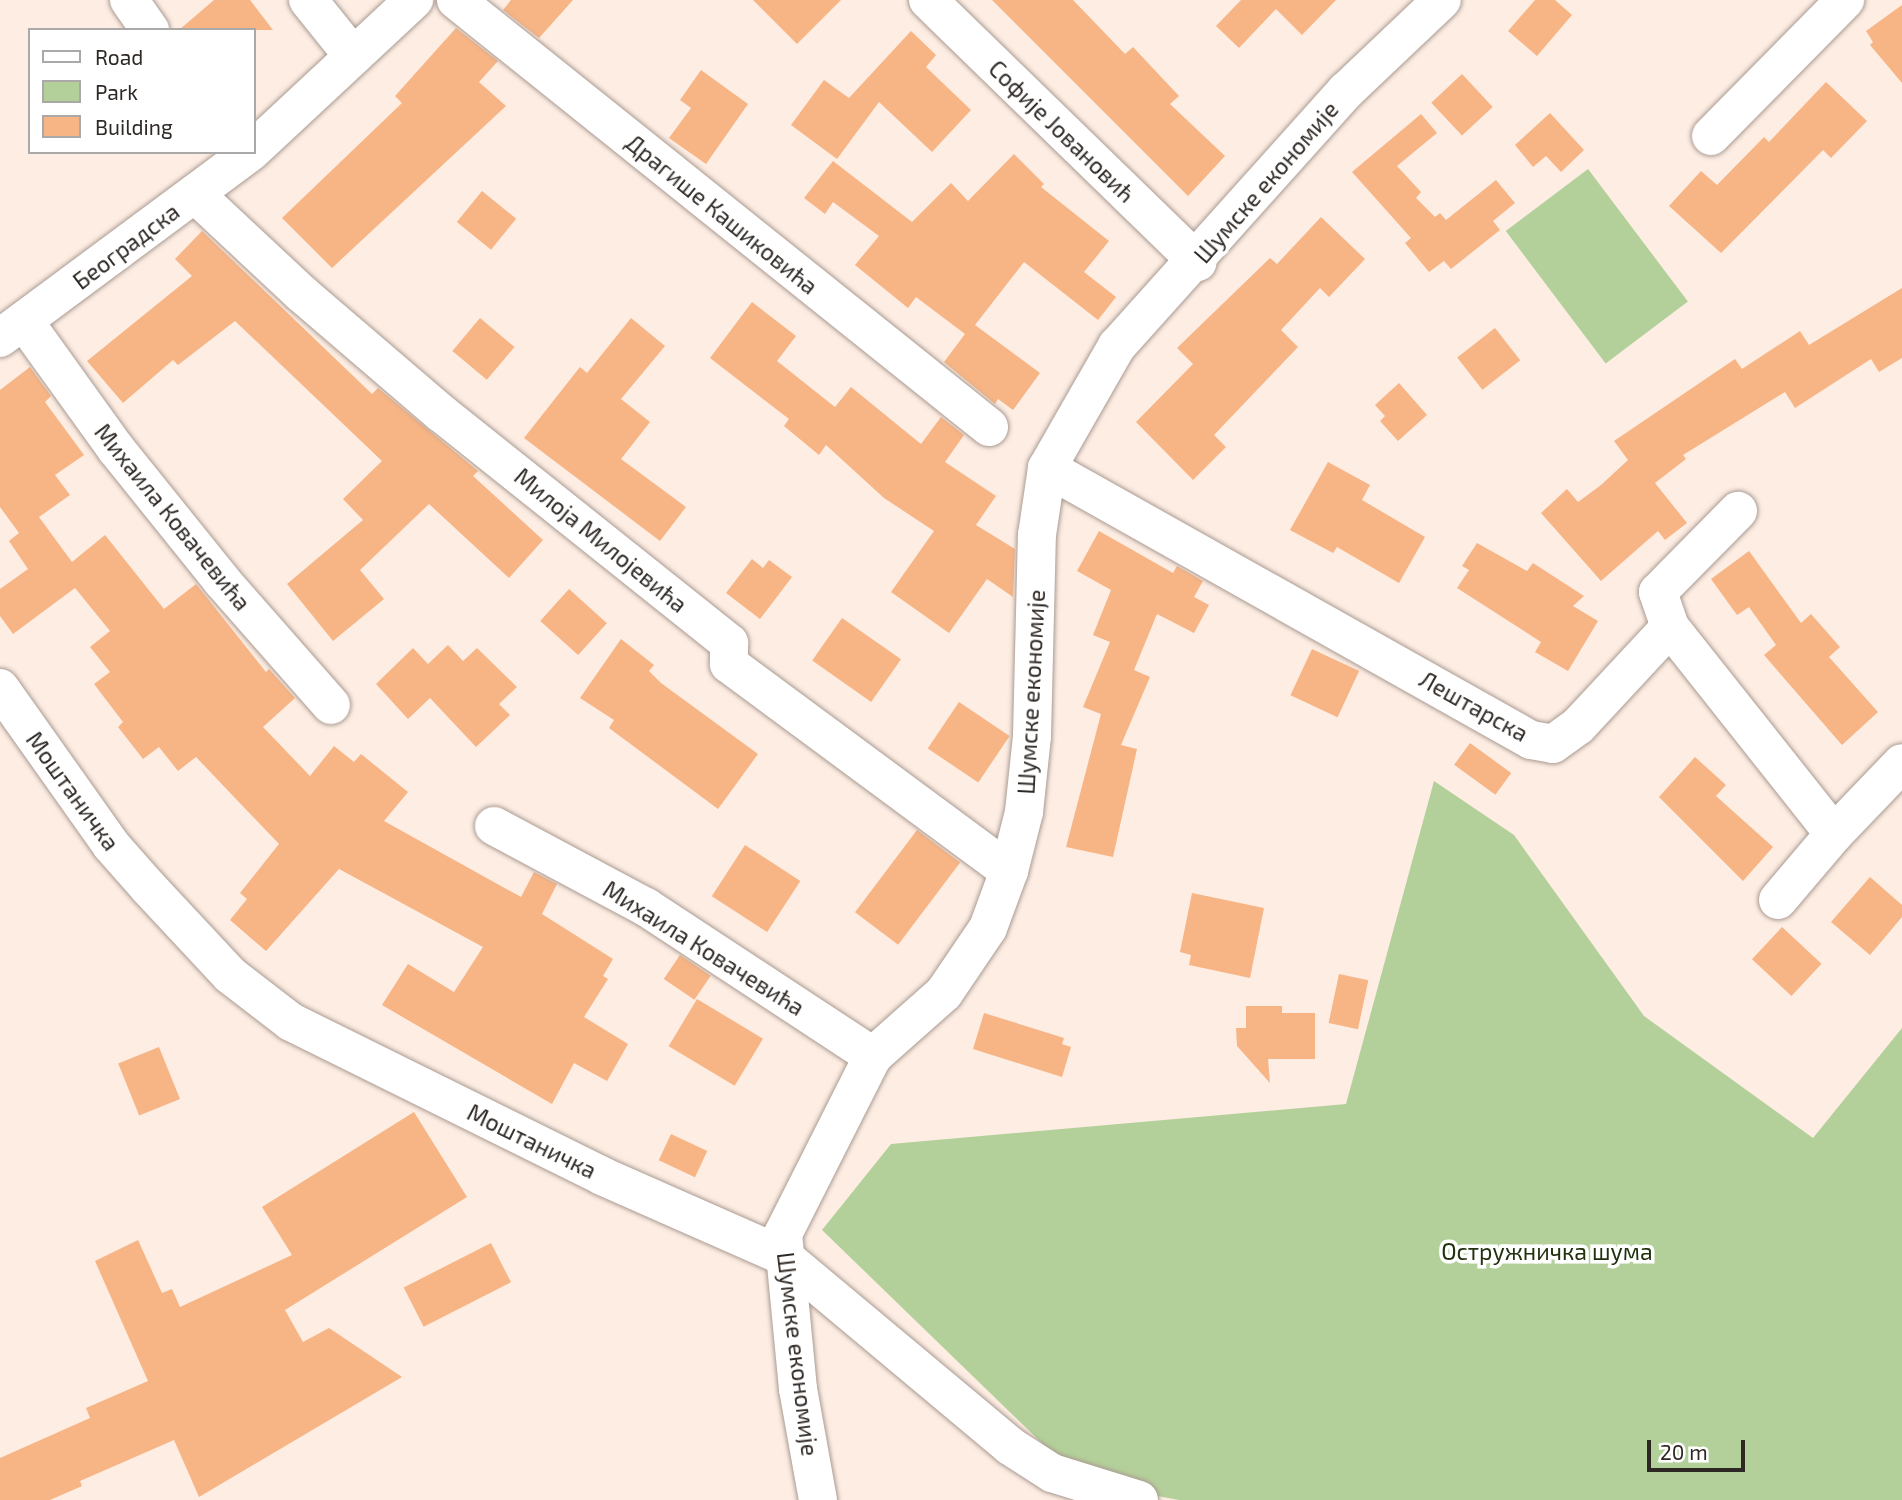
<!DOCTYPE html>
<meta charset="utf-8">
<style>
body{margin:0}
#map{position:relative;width:1902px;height:1500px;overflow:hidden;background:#fdede3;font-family:"Exo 2",sans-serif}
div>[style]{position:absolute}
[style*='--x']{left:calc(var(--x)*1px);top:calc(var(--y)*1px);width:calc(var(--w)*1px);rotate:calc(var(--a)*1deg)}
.green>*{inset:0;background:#b4d09a;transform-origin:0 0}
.building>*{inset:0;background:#f7b585;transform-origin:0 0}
.roads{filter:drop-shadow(0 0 2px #aa9b92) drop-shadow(0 0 2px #aa9b92)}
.minor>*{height:38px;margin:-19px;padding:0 19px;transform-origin:19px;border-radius:19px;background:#fff}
.tertiary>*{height:38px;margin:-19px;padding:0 19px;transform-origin:19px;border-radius:19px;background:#fff}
.secondary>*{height:38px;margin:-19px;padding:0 19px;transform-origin:19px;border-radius:19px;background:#fff}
span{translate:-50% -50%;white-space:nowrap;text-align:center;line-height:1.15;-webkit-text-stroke:7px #fff;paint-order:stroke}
.street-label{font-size:23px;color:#2e2824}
.park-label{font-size:23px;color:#21310d}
.legend{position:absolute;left:28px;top:28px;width:228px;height:126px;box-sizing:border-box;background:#fff;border:2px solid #aba9a7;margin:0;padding:9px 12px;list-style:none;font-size:21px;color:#2e2824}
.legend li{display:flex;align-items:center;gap:14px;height:35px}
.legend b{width:35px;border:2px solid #aba9a7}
.scale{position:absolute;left:1647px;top:1440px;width:98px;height:32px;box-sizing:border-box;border:4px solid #2e2824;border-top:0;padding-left:9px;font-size:21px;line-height:24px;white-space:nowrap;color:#2e2824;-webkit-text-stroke:5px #fff;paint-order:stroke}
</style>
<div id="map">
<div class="green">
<div style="left:1588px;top:169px;width:166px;height:103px;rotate:53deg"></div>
<div style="clip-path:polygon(1434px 781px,1514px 835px,1644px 1016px,1813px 1138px,1902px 1028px,1902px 1500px,1179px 1500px,1082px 1482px,822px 1230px,891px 1144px,1346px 1104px)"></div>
</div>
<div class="building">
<div style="clip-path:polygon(214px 0,250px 0,273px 30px,179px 30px)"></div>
<div style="clip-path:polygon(511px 0,573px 0,539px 38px,503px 10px)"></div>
<div style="clip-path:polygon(753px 0,841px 0,797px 44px)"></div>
<div style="clip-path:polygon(992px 0,1073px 0,1125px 54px,1133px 47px,1179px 96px,1170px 104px,1225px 156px,1188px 196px)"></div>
<div style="clip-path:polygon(1241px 0,1336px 0,1302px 35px,1276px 9px,1239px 48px,1216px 26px)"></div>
<div style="clip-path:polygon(1535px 0,1555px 0,1572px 15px,1537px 56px,1508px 31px)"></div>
<div style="clip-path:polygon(1902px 5px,1902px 83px,1870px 45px,1873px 42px,1866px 31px)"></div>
<div style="clip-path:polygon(456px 28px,498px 61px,479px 82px,506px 106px,332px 268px,282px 218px,402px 103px,395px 96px)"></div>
<div style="clip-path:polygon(911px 31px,936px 55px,926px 67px,971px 110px,932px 152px,879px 102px,837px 159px,791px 125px,824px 80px,849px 98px)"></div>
<div style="clip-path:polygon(701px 70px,748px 104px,706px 164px,669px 138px,691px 108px,680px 100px)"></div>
<div style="left:1462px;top:74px;width:45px;height:42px;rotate:47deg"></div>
<div style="clip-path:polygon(1826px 82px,1867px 121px,1831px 158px,1823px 150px,1721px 253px,1669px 206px,1701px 171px,1717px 185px,1764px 137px,1769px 142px)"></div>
<div style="clip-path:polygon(1550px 113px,1584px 150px,1561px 172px,1546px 156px,1533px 167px,1515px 145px)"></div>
<div style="clip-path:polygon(1421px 114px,1437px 133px,1397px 166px,1421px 192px,1416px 198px,1435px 217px,1440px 213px,1446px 220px,1496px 180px,1515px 203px,1493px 221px,1500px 230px,1451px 269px,1444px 261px,1429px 272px,1405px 243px,1411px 238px,1352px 172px)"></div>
<div style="clip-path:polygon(1014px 154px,1044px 184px,1041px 187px,1109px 241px,1084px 272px,1116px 297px,1098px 320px,1024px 262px,975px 325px,1040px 373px,1013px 410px,998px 399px,995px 404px,944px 362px,965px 334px,916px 297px,908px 308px,855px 265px,879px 236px,833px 202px,825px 214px,804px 198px,833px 161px,912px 222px,951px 183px,968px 201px)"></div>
<div style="left:482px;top:191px;width:44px;height:40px;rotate:39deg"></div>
<div style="clip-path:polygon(1321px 217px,1365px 259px,1329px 297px,1320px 288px,1281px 330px,1298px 347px,1214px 435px,1226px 447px,1193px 480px,1136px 422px,1193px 364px,1177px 348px,1270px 258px,1277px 264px)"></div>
<div style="clip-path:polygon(202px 231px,372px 394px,378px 388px,478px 471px,473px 476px,543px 540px,509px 578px,429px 504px,360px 570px,384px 599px,333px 641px,287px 584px,363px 520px,343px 499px,382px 461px,235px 321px,178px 365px,173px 360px,123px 403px,87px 361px,192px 276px,175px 259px)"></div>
<div style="clip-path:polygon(1902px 288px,1902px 358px,1879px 372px,1871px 359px,1795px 408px,1785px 392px,1683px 455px,1686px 459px,1655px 483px,1687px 523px,1665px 540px,1658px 531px,1601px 581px,1541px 513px,1567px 489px,1578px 502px,1601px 485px,1628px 460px,1614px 441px,1735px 359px,1742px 369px,1800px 331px,1809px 345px)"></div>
<div style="clip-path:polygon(752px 302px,796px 336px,777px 361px,835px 407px,851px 387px,921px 444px,941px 417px,964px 435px,945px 462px,996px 496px,976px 525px,1015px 549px,1013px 597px,987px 579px,949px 633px,891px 592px,934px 531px,884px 498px,826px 445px,819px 455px,784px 426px,789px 419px,710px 358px)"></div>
<div style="left:480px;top:318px;width:45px;height:43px;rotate:40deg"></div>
<div style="clip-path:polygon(631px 318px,665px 346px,621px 399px,650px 422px,621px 459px,686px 507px,660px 541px,524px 438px,580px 367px,587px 373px)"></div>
<div style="left:1495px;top:328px;width:41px;height:48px;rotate:52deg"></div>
<div style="clip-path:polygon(30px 367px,51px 396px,45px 402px,84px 455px,55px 475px,70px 495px,39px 517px,72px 562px,105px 535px,164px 609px,196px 584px,266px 672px,269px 669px,295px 698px,263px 727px,310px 776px,334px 746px,354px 762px,361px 754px,408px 792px,384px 821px,521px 897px,534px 872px,557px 884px,542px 914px,613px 959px,603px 976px,608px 979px,584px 1017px,628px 1044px,607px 1081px,574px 1063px,552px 1104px,382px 1005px,408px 964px,454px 992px,483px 947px,339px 869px,266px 951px,230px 920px,247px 899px,240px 893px,279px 844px,196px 757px,178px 771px,159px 747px,143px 759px,118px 727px,123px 722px,94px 684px,110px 672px,90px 647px,110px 631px,75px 588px,13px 634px,0 616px,0 589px,28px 569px,9px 541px,19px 533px,0 507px,0 390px)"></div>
<div style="clip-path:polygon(1399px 383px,1427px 415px,1398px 441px,1380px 421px,1385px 416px,1375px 405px)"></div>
<div style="clip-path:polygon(1328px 462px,1370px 485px,1362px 500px,1425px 537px,1399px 583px,1337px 547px,1333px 553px,1290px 530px)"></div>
<div style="clip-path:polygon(1099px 531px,1173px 573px,1177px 566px,1203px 581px,1194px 597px,1209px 605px,1194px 633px,1157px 614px,1134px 670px,1150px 677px,1121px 745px,1137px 749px,1113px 857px,1066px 847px,1101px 714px,1083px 707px,1110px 642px,1093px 635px,1111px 590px,1077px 571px)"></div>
<div style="clip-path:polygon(1477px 543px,1527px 571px,1533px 563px,1584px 596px,1573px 606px,1598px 621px,1568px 671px,1535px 652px,1541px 642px,1457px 588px,1469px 570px,1462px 566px)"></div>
<div style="clip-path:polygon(1749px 551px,1801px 623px,1811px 614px,1840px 647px,1829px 657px,1878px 712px,1842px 745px,1764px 655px,1776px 645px,1749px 607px,1737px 615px,1711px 579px)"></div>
<div style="clip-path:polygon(752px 559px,763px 568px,769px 560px,792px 577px,760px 619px,726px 593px)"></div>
<div style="left:569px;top:589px;width:51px;height:43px;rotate:42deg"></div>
<div style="left:842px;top:618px;width:72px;height:52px;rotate:35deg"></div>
<div style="clip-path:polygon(621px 639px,654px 665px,649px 671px,661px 683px,758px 754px,718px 809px,609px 728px,614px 720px,580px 698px)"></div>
<div style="clip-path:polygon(448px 645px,463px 661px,477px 648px,517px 687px,499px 704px,510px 715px,476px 747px,430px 698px,408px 719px,376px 684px,413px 648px,428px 664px)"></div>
<div style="left:1312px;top:649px;width:52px;height:51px;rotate:25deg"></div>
<div style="left:959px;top:702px;width:61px;height:56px;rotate:34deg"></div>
<div style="left:1470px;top:743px;width:51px;height:27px;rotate:36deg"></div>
<div style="clip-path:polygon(1695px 757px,1726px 785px,1716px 796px,1773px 847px,1743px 881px,1659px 797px)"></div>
<div style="left:917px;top:830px;width:54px;height:103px;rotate:37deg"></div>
<div style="left:745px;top:845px;width:66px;height:61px;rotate:33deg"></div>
<div style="clip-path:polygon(1870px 877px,1902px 905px,1902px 917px,1870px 955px,1831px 922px)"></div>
<div style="clip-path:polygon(1192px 893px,1264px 908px,1250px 978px,1189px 965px,1191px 955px,1180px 952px)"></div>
<div style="left:1782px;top:927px;width:54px;height:44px;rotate:43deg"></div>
<div style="left:680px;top:955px;width:37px;height:29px;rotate:34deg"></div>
<div style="left:1339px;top:974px;width:30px;height:50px;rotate:12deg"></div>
<div style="left:697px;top:999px;width:77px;height:55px;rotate:31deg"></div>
<div style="clip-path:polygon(1246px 1006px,1282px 1006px,1282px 1013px,1315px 1013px,1315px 1059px,1268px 1059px,1270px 1083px,1237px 1046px,1236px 1028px,1246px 1028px)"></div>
<div style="clip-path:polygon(984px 1013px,1064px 1038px,1062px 1044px,1071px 1047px,1062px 1077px,973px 1049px)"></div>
<div style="left:159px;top:1047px;width:56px;height:44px;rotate:68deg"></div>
<div style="clip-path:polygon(414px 1112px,467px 1197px,285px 1310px,303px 1342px,329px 1328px,402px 1377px,199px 1497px,174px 1440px,80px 1481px,82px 1486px,50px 1500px,0 1500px,0 1458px,90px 1418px,86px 1408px,148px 1381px,95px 1261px,138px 1240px,162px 1293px,172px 1289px,180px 1307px,292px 1255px,262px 1207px)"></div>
<div style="left:671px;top:1134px;width:40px;height:29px;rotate:25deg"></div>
<div style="left:491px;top:1243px;width:44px;height:98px;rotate:63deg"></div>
</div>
<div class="roads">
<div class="minor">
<div style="--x:129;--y:0;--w:37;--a:55"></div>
<div style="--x:308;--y:0;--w:72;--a:51.2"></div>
<div style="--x:456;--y:0;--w:683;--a:38.7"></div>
<div style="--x:928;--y:0;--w:376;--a:44.2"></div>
<div style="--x:1711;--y:136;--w:191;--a:-45.4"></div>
<div style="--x:195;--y:194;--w:146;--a:43.1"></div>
<div style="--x:302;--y:294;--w:183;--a:40.6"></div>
<div style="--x:441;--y:413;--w:369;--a:38.6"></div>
<div style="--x:729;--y:643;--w:21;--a:90"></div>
<div style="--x:729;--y:664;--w:348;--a:36.5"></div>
<div style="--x:24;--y:321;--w:158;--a:54.3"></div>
<div style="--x:116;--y:449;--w:169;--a:51.2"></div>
<div style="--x:222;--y:581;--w:165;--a:48.7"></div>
<div style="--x:1047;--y:468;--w:555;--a:29.34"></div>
<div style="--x:1531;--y:740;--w:22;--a:10"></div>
<div style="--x:1553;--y:744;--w:31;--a:-36"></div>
<div style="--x:1578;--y:726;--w:135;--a:-47.1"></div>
<div style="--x:1670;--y:627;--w:264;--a:51.6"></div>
<div style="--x:1834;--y:834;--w:98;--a:-46.2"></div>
<div style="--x:1670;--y:627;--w:37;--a:-109"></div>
<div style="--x:1658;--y:592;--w:114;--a:-45.4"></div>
<div style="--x:0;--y:688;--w:192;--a:54.7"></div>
<div style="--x:111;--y:845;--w:56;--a:48.6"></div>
<div style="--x:148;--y:887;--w:120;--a:47"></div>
<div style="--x:230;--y:975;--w:77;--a:37.6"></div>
<div style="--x:291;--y:1022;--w:347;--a:26.3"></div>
<div style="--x:602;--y:1176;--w:198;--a:23.8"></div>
<div style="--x:783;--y:1256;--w:296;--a:39.9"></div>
<div style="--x:1010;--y:1446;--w:50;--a:32.7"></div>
<div style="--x:1052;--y:1473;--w:91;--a:17.2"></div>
<div style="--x:494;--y:826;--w:172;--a:28.1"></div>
<div style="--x:646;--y:907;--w:272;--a:33.3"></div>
<div style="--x:1778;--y:900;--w:87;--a:-49.7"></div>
</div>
<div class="tertiary">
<div style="--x:818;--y:1500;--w:113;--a:-100.2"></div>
<div style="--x:798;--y:1389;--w:156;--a:-95.5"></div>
<div style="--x:783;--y:1234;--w:199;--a:-63.2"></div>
<div style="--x:873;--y:1056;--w:95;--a:-41.6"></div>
<div style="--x:944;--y:993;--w:78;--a:-55.9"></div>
<div style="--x:988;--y:928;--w:61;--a:-69.8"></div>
<div style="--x:1009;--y:871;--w:61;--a:-75.7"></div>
<div style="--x:1024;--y:812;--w:76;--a:-84"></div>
<div style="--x:1032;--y:736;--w:201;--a:-88.6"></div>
<div style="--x:1037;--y:535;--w:68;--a:-81.5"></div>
<div style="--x:1047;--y:468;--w:141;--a:-60.2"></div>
<div style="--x:1117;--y:346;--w:343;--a:-48.1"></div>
<div style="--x:1346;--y:91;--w:132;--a:-43.5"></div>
</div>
<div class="secondary">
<div style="--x:254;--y:149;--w:219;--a:-43"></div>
<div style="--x:0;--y:338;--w:312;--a:-36.6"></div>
</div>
</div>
<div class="street-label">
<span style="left:1062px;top:131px;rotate:44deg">Софије Јовановић</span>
<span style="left:1266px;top:182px;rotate:-49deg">Шумске економије</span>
<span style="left:722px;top:214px;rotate:39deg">Драгише Кашиковића</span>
<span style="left:126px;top:246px;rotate:-37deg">Београдска</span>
<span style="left:173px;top:517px;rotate:51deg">Михаила Ковачевића</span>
<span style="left:601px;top:540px;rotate:39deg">Милоја Милојевића</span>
<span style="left:1031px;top:692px;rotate:-87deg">Шумске економије</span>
<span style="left:1474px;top:706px;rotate:29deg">Лештарска</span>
<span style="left:73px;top:791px;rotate:54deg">Моштаничка</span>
<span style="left:704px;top:948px;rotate:32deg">Михаила Ковачевића</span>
<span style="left:532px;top:1141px;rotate:26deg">Моштаничка</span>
<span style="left:798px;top:1354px;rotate:83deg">Шумске економије</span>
</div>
<div class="park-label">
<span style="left:1547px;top:1251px">Остружничка шума</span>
</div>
<ul class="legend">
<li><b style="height:9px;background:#fff"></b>Road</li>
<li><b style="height:19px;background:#b4d09a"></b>Park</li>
<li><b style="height:19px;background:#f7b585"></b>Building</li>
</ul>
<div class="scale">20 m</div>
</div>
